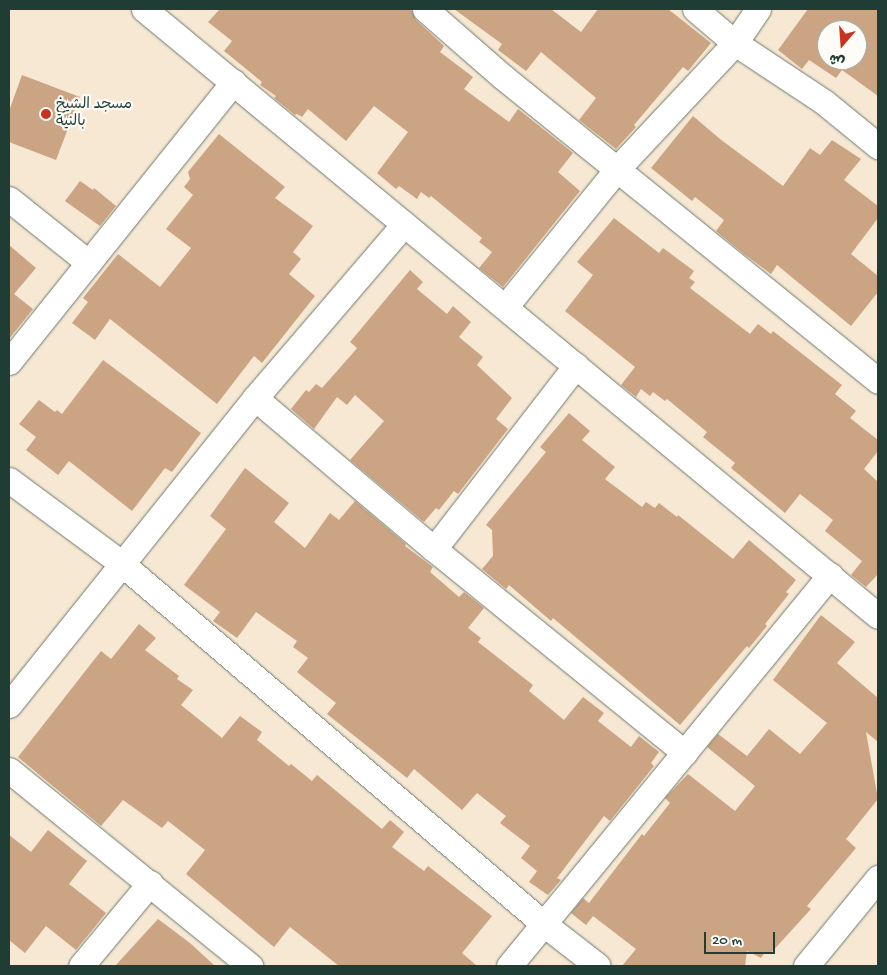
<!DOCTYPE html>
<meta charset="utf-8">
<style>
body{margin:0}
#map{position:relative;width:887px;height:975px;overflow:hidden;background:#f7e8d3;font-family:"Gochi Hand","Playpen Sans Arabic",sans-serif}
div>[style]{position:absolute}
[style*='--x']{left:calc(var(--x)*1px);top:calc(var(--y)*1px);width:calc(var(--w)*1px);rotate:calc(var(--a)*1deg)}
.building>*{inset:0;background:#cba484}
.roads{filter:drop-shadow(0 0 1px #6b796c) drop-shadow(0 0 1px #6b796c)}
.minor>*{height:25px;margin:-12.5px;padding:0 12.5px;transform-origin:12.5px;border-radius:12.5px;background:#fff}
.dots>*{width:14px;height:14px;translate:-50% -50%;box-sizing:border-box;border:2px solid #fdfcf7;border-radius:50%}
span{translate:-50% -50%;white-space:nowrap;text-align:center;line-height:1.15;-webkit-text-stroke:4.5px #fdfcf7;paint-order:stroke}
.poi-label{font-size:15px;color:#1f3d34}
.left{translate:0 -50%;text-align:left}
.frame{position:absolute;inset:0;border:10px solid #1f3d34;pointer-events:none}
.north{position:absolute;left:817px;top:20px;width:50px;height:50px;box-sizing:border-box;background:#fdfcf7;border:1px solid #a4b0a9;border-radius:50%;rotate:198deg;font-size:14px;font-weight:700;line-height:20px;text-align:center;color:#1f3d34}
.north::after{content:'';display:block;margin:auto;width:18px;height:22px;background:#c8321e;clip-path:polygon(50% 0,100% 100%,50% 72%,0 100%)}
.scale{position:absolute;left:704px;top:932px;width:71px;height:22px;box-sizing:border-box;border:2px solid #1f3d34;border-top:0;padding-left:6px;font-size:15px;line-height:18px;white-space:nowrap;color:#1f3d34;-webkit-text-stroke:4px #fdfcf7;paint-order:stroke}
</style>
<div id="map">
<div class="building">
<div style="clip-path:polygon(220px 9px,411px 9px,416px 20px,444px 46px,440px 52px,473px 77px,464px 89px,509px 122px,518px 109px,573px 153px,558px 172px,580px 191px,503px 287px,479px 268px,492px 252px,479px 242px,482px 238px,431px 196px,429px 198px,421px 192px,417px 199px,399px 186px,396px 189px,377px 173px,408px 132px,374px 106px,346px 141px,308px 109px,302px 117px,297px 114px,295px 115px,274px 98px,276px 96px,260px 85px,262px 82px,224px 51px,232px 41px,208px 22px)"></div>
<div style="clip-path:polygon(454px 9px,551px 9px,581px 32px,598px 9px,668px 9px,711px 43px,688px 71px,683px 67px,634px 125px,636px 127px,616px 149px,579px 120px,596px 98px,541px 52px,526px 71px,498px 50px,502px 44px)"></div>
<div style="clip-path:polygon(evenodd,808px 9px,878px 9px,878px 96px,842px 70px,836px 78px,809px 60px,802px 69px,778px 50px,808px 9px,827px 30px,857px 30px,857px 60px,827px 60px,827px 30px)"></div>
<div style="clip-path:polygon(22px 75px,80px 97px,56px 160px,9px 142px,9px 111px)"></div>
<div style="clip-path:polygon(693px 116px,720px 139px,783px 186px,810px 148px,820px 155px,832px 140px,861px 159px,844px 180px,878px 206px,878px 218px,851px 254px,878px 276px,878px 292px,851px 326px,777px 265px,771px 274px,744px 254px,716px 231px,724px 220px,695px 197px,692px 201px,651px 168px)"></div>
<div style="clip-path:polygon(219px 134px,285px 187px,275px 198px,313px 226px,293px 252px,301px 259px,289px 274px,315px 296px,262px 363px,254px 356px,217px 404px,110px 319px,95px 340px,72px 323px,88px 302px,83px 298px,118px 254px,160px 287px,191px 248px,166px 229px,193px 195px,184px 187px,190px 179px,188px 172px)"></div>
<div style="clip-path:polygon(80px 181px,93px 190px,94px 188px,116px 206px,100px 226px,65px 201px)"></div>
<div style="clip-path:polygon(614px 218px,659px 253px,663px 248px,694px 271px,689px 278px,695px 282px,690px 288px,750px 334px,758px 324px,771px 334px,773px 331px,842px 385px,835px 394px,856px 411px,850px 418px,878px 440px,878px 451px,864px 469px,878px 482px,878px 574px,866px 587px,851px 575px,862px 561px,825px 531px,833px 520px,800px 494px,785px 513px,731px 468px,735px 463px,703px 437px,707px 432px,667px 399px,665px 401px,653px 392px,650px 396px,641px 389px,636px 397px,621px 385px,635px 367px,565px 311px,593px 275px,577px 262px)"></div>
<div style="clip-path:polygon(9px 245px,36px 268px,14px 294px,33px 309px,9px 339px)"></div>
<div style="clip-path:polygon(410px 270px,423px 282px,417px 289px,447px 314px,453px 306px,471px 322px,459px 337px,483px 357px,477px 365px,512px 398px,496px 419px,508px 429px,458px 494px,454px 491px,439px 510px,436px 508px,424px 522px,350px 460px,384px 421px,355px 395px,347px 405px,337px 397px,314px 429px,291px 409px,306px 390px,309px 392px,316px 384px,322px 388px,352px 354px,357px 348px,350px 342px)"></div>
<div style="clip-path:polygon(103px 360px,201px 433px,172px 472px,165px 468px,132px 511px,69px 461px,58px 475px,26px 450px,36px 437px,19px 424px,39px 400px,55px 412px,57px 410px,62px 414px)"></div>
<div style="clip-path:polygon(569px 413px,590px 431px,582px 440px,615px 467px,605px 479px,642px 507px,646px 502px,655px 508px,659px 503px,677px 517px,678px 515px,733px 559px,749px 540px,796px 580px,786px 592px,789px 594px,765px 624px,767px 626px,749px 648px,747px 646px,680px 725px,553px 618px,551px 621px,509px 585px,506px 589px,482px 569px,493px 556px,492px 530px,486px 525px,546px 452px,540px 447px)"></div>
<div style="clip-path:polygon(245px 468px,289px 503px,274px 522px,305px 548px,330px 513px,339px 520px,355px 501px,406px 544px,405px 546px,433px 567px,430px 572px,459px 597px,464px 592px,484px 608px,468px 628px,481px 638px,478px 642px,533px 685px,529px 691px,564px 720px,583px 697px,604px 713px,598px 721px,631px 747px,639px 736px,659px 752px,651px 763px,654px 766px,610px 821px,604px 816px,557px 878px,561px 880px,548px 895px,529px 882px,537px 871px,521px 858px,530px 846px,500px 823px,506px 816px,477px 793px,462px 810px,414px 769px,407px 778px,327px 714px,336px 703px,297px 672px,308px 658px,293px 647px,297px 641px,256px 612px,237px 638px,213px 621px,220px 612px,184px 585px,226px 529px,210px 516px)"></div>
<div style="clip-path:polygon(821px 615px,855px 642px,837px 663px,878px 698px,878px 742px,866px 732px,878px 799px,846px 839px,856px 848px,807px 906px,811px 909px,770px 954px,765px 952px,761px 958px,747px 951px,745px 966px,622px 966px,636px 949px,593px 916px,586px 925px,571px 913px,583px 898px,589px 903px,642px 834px,644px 836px,670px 803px,665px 798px,688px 774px,735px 811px,755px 786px,707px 747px,718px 734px,747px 756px,769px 729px,800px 754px,827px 723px,773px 680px)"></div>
<div style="clip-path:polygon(139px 624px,156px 638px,145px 650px,179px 676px,177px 679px,193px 690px,181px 705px,222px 738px,240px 716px,262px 732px,257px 740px,289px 766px,291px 764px,312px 781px,317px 775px,382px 829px,390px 820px,404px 832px,392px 847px,424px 871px,428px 866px,492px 916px,462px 953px,477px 966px,339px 966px,290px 927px,274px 947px,186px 874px,205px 850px,168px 821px,162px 828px,123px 800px,101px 826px,18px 757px,101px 651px,111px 659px)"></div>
<div style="clip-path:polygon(48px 830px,87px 861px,69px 884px,106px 913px,76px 950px,46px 926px,25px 953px,9px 940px,9px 835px,31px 852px)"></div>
<div style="clip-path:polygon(158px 919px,190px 943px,215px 966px,115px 966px)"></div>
</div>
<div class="roads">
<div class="minor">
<div style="--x:144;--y:9;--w:952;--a:39.59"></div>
<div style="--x:425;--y:9;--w:103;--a:41.1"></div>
<div style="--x:503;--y:77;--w:483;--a:39"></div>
<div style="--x:695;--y:9;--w:52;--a:40.4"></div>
<div style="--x:735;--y:43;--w:107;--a:33.5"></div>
<div style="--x:824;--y:102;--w:70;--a:39.2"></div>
<div style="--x:9;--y:199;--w:102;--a:38.7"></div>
<div style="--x:505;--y:307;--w:178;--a:-50.9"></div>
<div style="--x:617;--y:169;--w:173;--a:-46.9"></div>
<div style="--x:735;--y:43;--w:41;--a:-55.9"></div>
<div style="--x:9;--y:362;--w:359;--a:-51.3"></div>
<div style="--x:255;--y:398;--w:234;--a:40.2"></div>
<div style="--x:434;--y:549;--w:323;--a:39.1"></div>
<div style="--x:9;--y:480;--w:139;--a:36.5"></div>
<div style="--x:121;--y:563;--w:556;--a:40.48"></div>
<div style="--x:544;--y:924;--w:68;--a:37.9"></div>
<div style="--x:434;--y:549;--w:232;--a:-52.3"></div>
<div style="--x:9;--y:705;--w:393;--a:-51.3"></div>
<div style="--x:255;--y:398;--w:229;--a:-49.4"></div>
<div style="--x:9;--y:770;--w:311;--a:39.1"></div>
<div style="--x:81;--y:966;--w:108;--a:-50.3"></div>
<div style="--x:509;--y:966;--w:506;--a:-50.61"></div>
<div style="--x:806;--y:966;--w:114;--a:-50.7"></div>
</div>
</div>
<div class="dots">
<div style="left:46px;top:114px;background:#c8321e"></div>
</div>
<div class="poi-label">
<span class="left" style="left:56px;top:114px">مسجد الشيخ<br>بالنية</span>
</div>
<div class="frame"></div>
<div class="north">ش</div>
<div class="scale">20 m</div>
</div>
